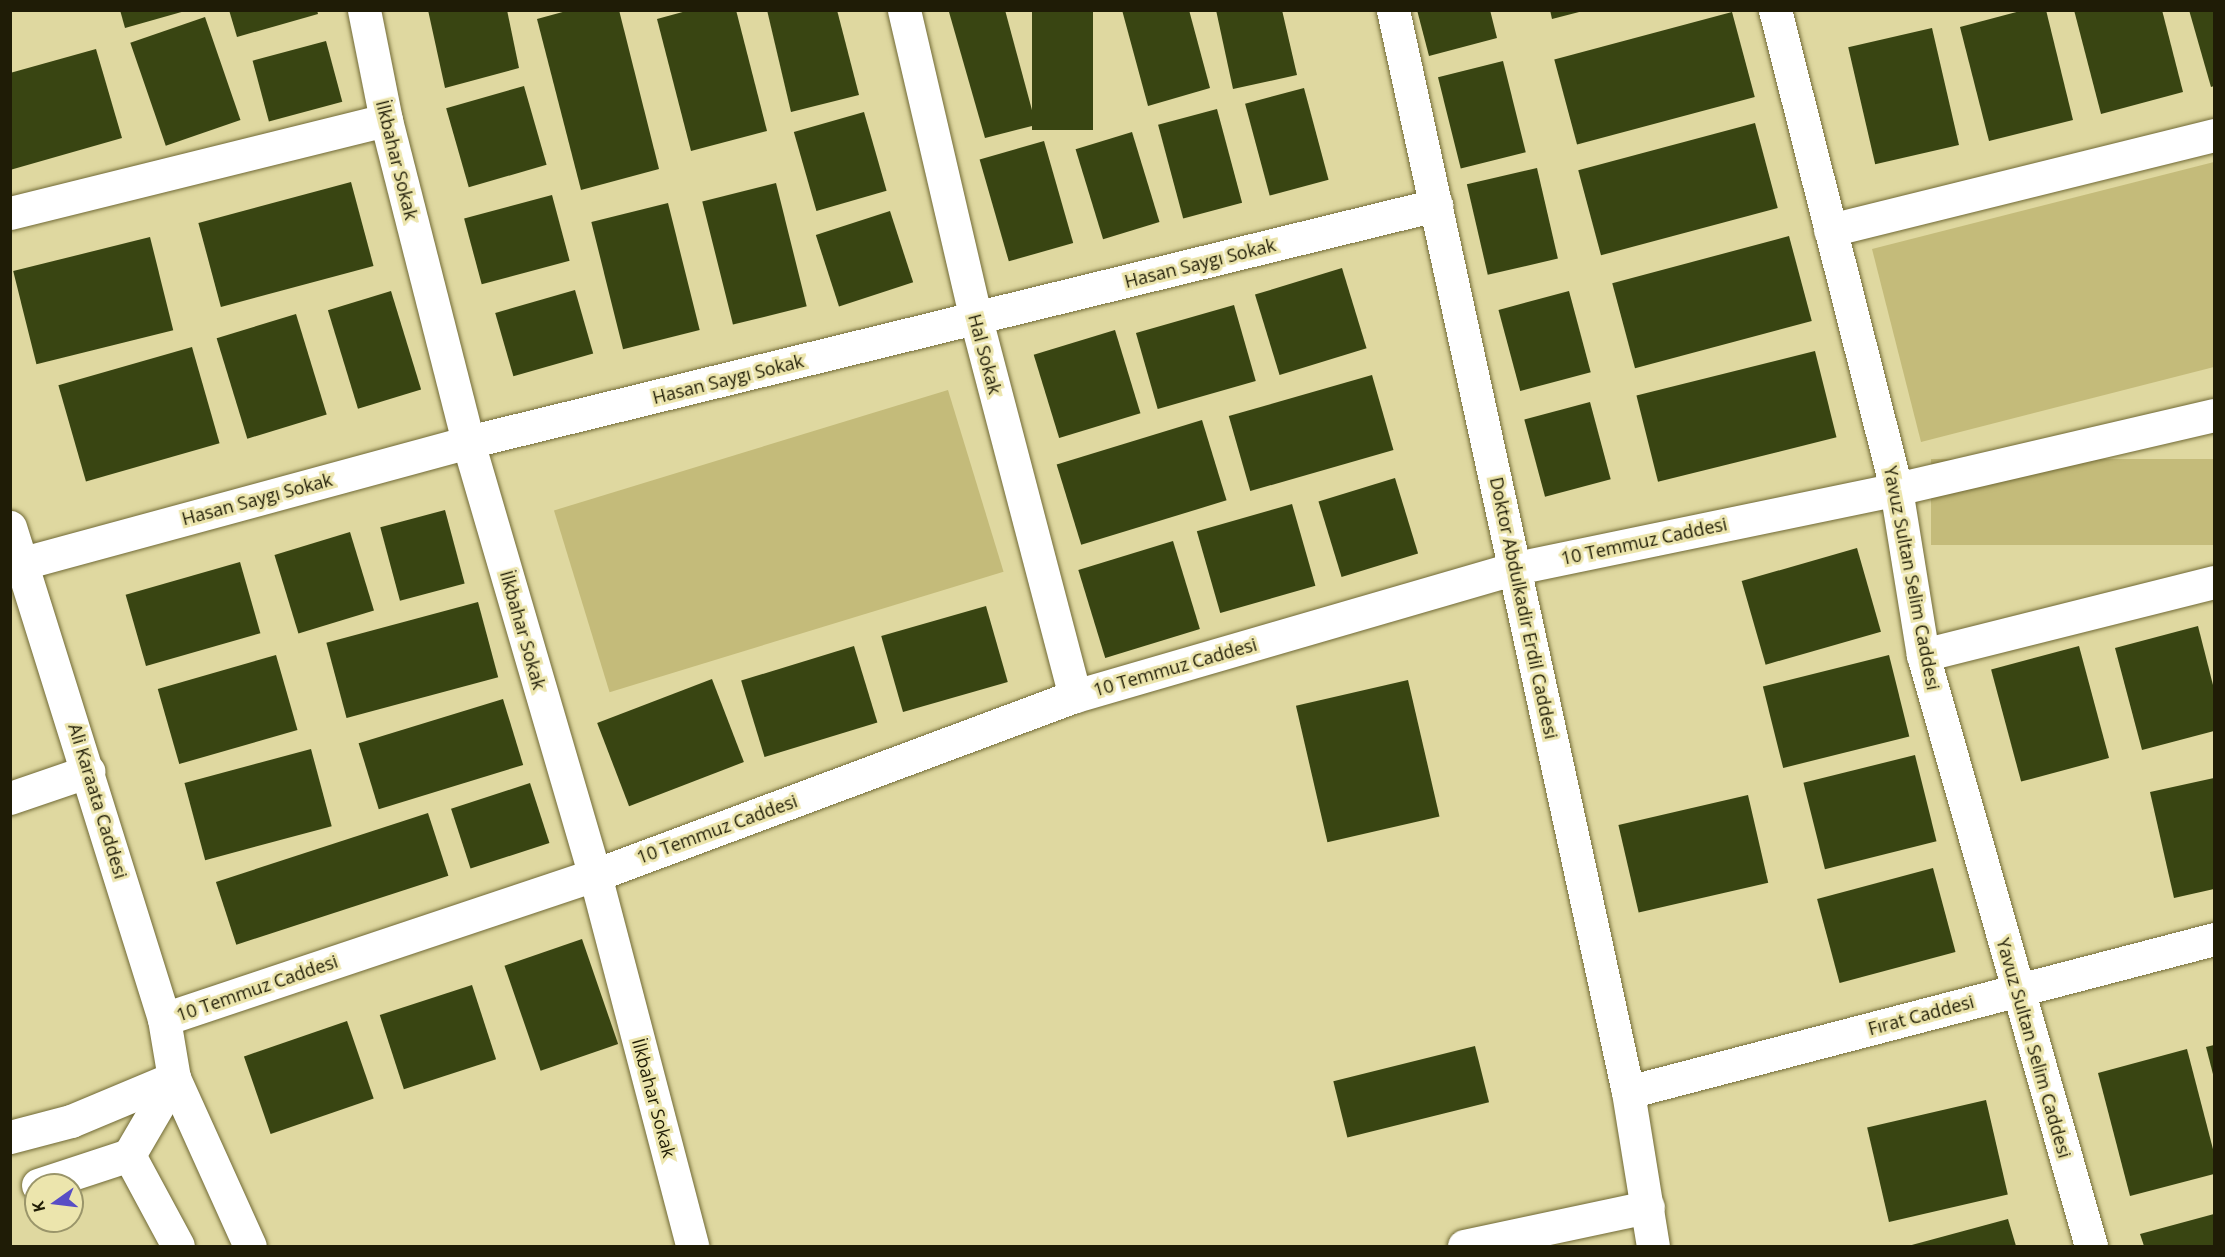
<!DOCTYPE html>
<meta charset="utf-8">
<style>
body{margin:0}
#map{position:relative;width:2225px;height:1257px;overflow:hidden;background:#dfd8a0;font-family:"Open Sans",sans-serif}
div>[style]{position:absolute}
[style*='--x']{left:calc(var(--x)*1px);top:calc(var(--y)*1px);width:calc(var(--w)*1px);rotate:calc(var(--a)*1deg)}
.green>*{inset:0;background:#c4bb7a;transform-origin:0 0}
.building>*{inset:0;background:#394512;transform-origin:0 0}
.roads{filter:drop-shadow(0 0 2px #716a36) drop-shadow(0 0 2px #716a36)}
.minor>*{height:33px;margin:-16.5px;padding:0 16.5px;transform-origin:16.5px;border-radius:16.5px;background:#fff}
.tertiary>*{height:33px;margin:-16.5px;padding:0 16.5px;transform-origin:16.5px;border-radius:16.5px;background:#fff}
span{translate:-50% -50%;white-space:nowrap;text-align:center;line-height:1.15;-webkit-text-stroke:6px #ece5ad;paint-order:stroke}
.street-label{font-size:18px;color:#1f1c06}
.frame{position:absolute;inset:0;border:12px solid #1f1c06;pointer-events:none}
.north{position:absolute;left:24px;top:1173px;width:60px;height:60px;box-sizing:border-box;background:#ece5ad;border:2px solid #9a956a;border-radius:50%;rotate:256deg;font-size:16px;font-weight:700;line-height:24px;text-align:center;color:#1f1c06}
.north::after{content:'';display:block;margin:auto;width:21px;height:27px;background:#584dc5;clip-path:polygon(50% 0,100% 100%,50% 72%,0 100%)}
</style>
<div id="map">
<div class="green">
<div style="clip-path:polygon(2214px 162px,2214px 367px,1921px 442px,1872px 249px)"></div>
<div style="left:948px;top:390px;width:190px;height:412px;rotate:73deg"></div>
<div style="left:2214px;top:459px;width:86px;height:283px;rotate:90deg"></div>
</div>
<div class="building">
<div style="clip-path:polygon(120px 10px,185px 10px,185px 11px,125px 28px)"></div>
<div style="clip-path:polygon(229px 10px,317px 10px,318px 14px,237px 37px)"></div>
<div style="clip-path:polygon(428px 10px,507px 10px,519px 68px,445px 88px)"></div>
<div style="clip-path:polygon(570px 10px,619px 10px,659px 169px,581px 190px,537px 19px)"></div>
<div style="clip-path:polygon(690px 10px,736px 10px,767px 131px,691px 151px,657px 19px)"></div>
<div style="clip-path:polygon(767px 10px,837px 10px,859px 95px,791px 112px)"></div>
<div style="clip-path:polygon(955px 10px,1005px 10px,1036px 125px,985px 138px,949px 12px)"></div>
<div style="left:1032px;top:10px;width:61px;height:120px"></div>
<div style="clip-path:polygon(1122px 10px,1189px 10px,1210px 88px,1148px 106px)"></div>
<div style="clip-path:polygon(1216px 10px,1282px 10px,1297px 75px,1233px 89px)"></div>
<div style="clip-path:polygon(1417px 10px,1490px 10px,1497px 38px,1429px 56px)"></div>
<div style="clip-path:polygon(1550px 10px,1583px 10px,1583px 11px,1552px 19px)"></div>
<div style="clip-path:polygon(2024px 10px,2046px 10px,2073px 120px,1989px 141px,1960px 27px)"></div>
<div style="clip-path:polygon(2074px 10px,2162px 10px,2183px 92px,2101px 114px)"></div>
<div style="clip-path:polygon(2189px 10px,2214px 10px,2214px 86px,2211px 87px)"></div>
<div style="left:1732px;top:12px;width:88px;height:184px;rotate:75deg"></div>
<div style="left:205px;top:17px;width:109px;height:79px;rotate:71deg"></div>
<div style="left:1932px;top:28px;width:120px;height:86px;rotate:77deg"></div>
<div style="left:326px;top:41px;width:63px;height:76px;rotate:75deg"></div>
<div style="clip-path:polygon(96px 49px,122px 138px,10px 170px,10px 73px)"></div>
<div style="left:1503px;top:61px;width:94px;height:67px;rotate:76deg"></div>
<div style="left:524px;top:86px;width:82px;height:81px;rotate:74deg"></div>
<div style="left:1304px;top:88px;width:95px;height:61px;rotate:75deg"></div>
<div style="left:1217px;top:109px;width:97px;height:61px;rotate:75deg"></div>
<div style="left:864px;top:112px;width:82px;height:73px;rotate:74deg"></div>
<div style="left:1755px;top:123px;width:88px;height:183px;rotate:75deg"></div>
<div style="left:1132px;top:132px;width:94px;height:59px;rotate:73deg"></div>
<div style="left:1044px;top:141px;width:106px;height:67px;rotate:74deg"></div>
<div style="left:1537px;top:168px;width:93px;height:72px;rotate:77deg"></div>
<div style="left:351px;top:182px;width:87px;height:158px;rotate:75deg"></div>
<div style="left:776px;top:183px;width:127px;height:76px;rotate:76deg"></div>
<div style="left:552px;top:195px;width:68px;height:91px;rotate:75deg"></div>
<div style="left:668px;top:203px;width:131px;height:79px;rotate:76deg"></div>
<div style="left:890px;top:211px;width:75px;height:78px;rotate:72deg"></div>
<div style="left:1789px;top:236px;width:88px;height:183px;rotate:75deg"></div>
<div style="left:150px;top:237px;width:96px;height:141px;rotate:76deg"></div>
<div style="left:1342px;top:268px;width:84px;height:91px;rotate:73deg"></div>
<div style="left:575px;top:290px;width:66px;height:83px;rotate:74deg"></div>
<div style="left:391px;top:291px;width:103px;height:66px;rotate:73deg"></div>
<div style="left:1569px;top:291px;width:84px;height:73px;rotate:75deg"></div>
<div style="left:1234px;top:305px;width:79px;height:102px;rotate:74deg"></div>
<div style="left:296px;top:314px;width:105px;height:83px;rotate:73deg"></div>
<div style="left:1115px;top:330px;width:87px;height:85px;rotate:73deg"></div>
<div style="left:192px;top:347px;width:100px;height:139px;rotate:74deg"></div>
<div style="left:1815px;top:351px;width:89px;height:184px;rotate:76deg"></div>
<div style="left:1372px;top:375px;width:78px;height:149px;rotate:74deg"></div>
<div style="left:1590px;top:402px;width:80px;height:68px;rotate:75deg"></div>
<div style="left:1202px;top:420px;width:84px;height:152px;rotate:73deg"></div>
<div style="left:1395px;top:478px;width:79px;height:80px;rotate:73deg"></div>
<div style="left:1292px;top:504px;width:85px;height:99px;rotate:74deg"></div>
<div style="left:445px;top:510px;width:76px;height:67px;rotate:75deg"></div>
<div style="left:350px;top:532px;width:82px;height:79px;rotate:73deg"></div>
<div style="left:1173px;top:541px;width:92px;height:99px;rotate:73deg"></div>
<div style="left:1857px;top:548px;width:87px;height:120px;rotate:74deg"></div>
<div style="left:240px;top:562px;width:74px;height:119px;rotate:74deg"></div>
<div style="left:478px;top:602px;width:78px;height:157px;rotate:75deg"></div>
<div style="left:986px;top:606px;width:79px;height:109px;rotate:74deg"></div>
<div style="clip-path:polygon(2198px 626px,2214px 689px,2214px 731px,2142px 750px,2115px 648px)"></div>
<div style="left:854px;top:646px;width:80px;height:118px;rotate:73deg"></div>
<div style="left:2079px;top:646px;width:116px;height:91px;rotate:75deg"></div>
<div style="left:276px;top:655px;width:78px;height:123px;rotate:74deg"></div>
<div style="left:1889px;top:655px;width:84px;height:130px;rotate:76deg"></div>
<div style="left:712px;top:679px;width:89px;height:123px;rotate:69deg"></div>
<div style="left:1408px;top:680px;width:140px;height:115px;rotate:77deg"></div>
<div style="left:503px;top:699px;width:69px;height:151px;rotate:73deg"></div>
<div style="left:311px;top:749px;width:80px;height:131px;rotate:75deg"></div>
<div style="left:1915px;top:755px;width:89px;height:115px;rotate:76deg"></div>
<div style="clip-path:polygon(2214px 778px,2214px 889px,2174px 898px,2150px 792px)"></div>
<div style="left:530px;top:783px;width:63px;height:83px;rotate:72deg"></div>
<div style="left:1748px;top:795px;width:90px;height:133px;rotate:77deg"></div>
<div style="left:428px;top:813px;width:66px;height:223px;rotate:72deg"></div>
<div style="left:1933px;top:868px;width:87px;height:120px;rotate:75deg"></div>
<div style="left:582px;top:939px;width:111px;height:82px;rotate:71deg"></div>
<div style="left:472px;top:985px;width:78px;height:97px;rotate:72deg"></div>
<div style="left:347px;top:1021px;width:82px;height:109px;rotate:71deg"></div>
<div style="clip-path:polygon(2214px 1045px,2214px 1078px,2206px 1047px)"></div>
<div style="left:1475px;top:1046px;width:58px;height:146px;rotate:76deg"></div>
<div style="clip-path:polygon(2187px 1049px,2214px 1153px,2214px 1174px,2130px 1196px,2098px 1073px)"></div>
<div style="left:1986px;top:1100px;width:97px;height:122px;rotate:77deg"></div>
<div style="clip-path:polygon(2214px 1214px,2214px 1246px,2144px 1246px,2140px 1234px)"></div>
<div style="clip-path:polygon(2008px 1219px,2016px 1246px,1908px 1246px)"></div>
</div>
<div class="roads">
<div class="minor">
<div style="--x:364;--y:10;--w:112;--a:78.7"></div>
<div style="--x:386;--y:120;--w:332;--a:75.7"></div>
<div style="--x:468;--y:442;--w:451;--a:73.7"></div>
<div style="--x:595;--y:875;--w:383;--a:75.3"></div>
<div style="--x:904;--y:10;--w:317;--a:76.9"></div>
<div style="--x:976;--y:319;--w:390;--a:75.3"></div>
<div style="--x:1393;--y:10;--w:1107;--a:77.75"></div>
<div style="--x:1628;--y:1092;--w:156;--a:80.8"></div>
<div style="--x:10;--y:213;--w:387;--a:-13.9"></div>
<div style="--x:1830;--y:230;--w:396;--a:-13.9"></div>
<div style="--x:10;--y:527;--w:516;--a:72.62"></div>
<div style="--x:164;--y:1019;--w:60;--a:80.4"></div>
<div style="--x:174;--y:1078;--w:89;--a:120.3"></div>
<div style="--x:23;--y:563;--w:461;--a:-15.2"></div>
<div style="--x:468;--y:442;--w:997;--a:-13.76"></div>
<div style="--x:1923;--y:655;--w:300;--a:-14.1"></div>
<div style="--x:10;--y:798;--w:83;--a:-18.9"></div>
<div style="--x:164;--y:1019;--w:454;--a:-18.5"></div>
<div style="--x:595;--y:875;--w:512;--a:-20.45"></div>
<div style="--x:1075;--y:696;--w:459;--a:-16.2"></div>
<div style="--x:1516;--y:568;--w:388;--a:-11.7"></div>
<div style="--x:1896;--y:489;--w:326;--a:-13.1"></div>
<div style="--x:1464;--y:1246;--w:188;--a:-12"></div>
</div>
<div class="tertiary">
<div style="--x:1775;--y:10;--w:494;--a:75.8"></div>
<div style="--x:1896;--y:489;--w:168;--a:80.8"></div>
<div style="--x:1923;--y:655;--w:614;--a:74.13"></div>
<div style="--x:1628;--y:1092;--w:606;--a:-14.63"></div>
<div style="--x:10;--y:1137;--w:63;--a:-14.7"></div>
<div style="--x:71;--y:1121;--w:112;--a:-22.7"></div>
<div style="--x:174;--y:1078;--w:184;--a:65.7"></div>
<div style="--x:38;--y:1185;--w:96;--a:-18.2"></div>
<div style="--x:129;--y:1155;--w:103;--a:61.7"></div>
</div>
</div>
<div class="street-label">
<span style="left:397px;top:160px;rotate:76deg">İlkbahar Sokak</span>
<span style="left:1200px;top:263px;rotate:-14deg">Hasan Saygı Sokak</span>
<span style="left:985px;top:354px;rotate:75deg">Hal Sokak</span>
<span style="left:728px;top:379px;rotate:-14deg">Hasan Saygı Sokak</span>
<span style="left:257px;top:499px;rotate:-15deg">Hasan Saygı Sokak</span>
<span style="left:1644px;top:541px;rotate:-12deg">10 Temmuz Caddesi</span>
<span style="left:1912px;top:578px;rotate:79deg">Yavuz Sultan Selim Caddesi</span>
<span style="left:1524px;top:608px;rotate:78deg">Doktor Abdulkadir Erdil Caddesi</span>
<span style="left:523px;top:630px;rotate:74deg">İlkbahar Sokak</span>
<span style="left:1175px;top:667px;rotate:-16deg">10 Temmuz Caddesi</span>
<span style="left:98px;top:801px;rotate:73deg">Ali Karaata Caddesi</span>
<span style="left:717px;top:829px;rotate:-20deg">10 Temmuz Caddesi</span>
<span style="left:257px;top:988px;rotate:-19deg">10 Temmuz Caddesi</span>
<span style="left:1921px;top:1015px;rotate:-15deg">Fırat Caddesi</span>
<span style="left:2034px;top:1048px;rotate:74deg">Yavuz Sultan Selim Caddesi</span>
<span style="left:654px;top:1098px;rotate:75deg">İlkbahar Sokak</span>
</div>
<div class="frame"></div>
<div class="north">K</div>
</div>
